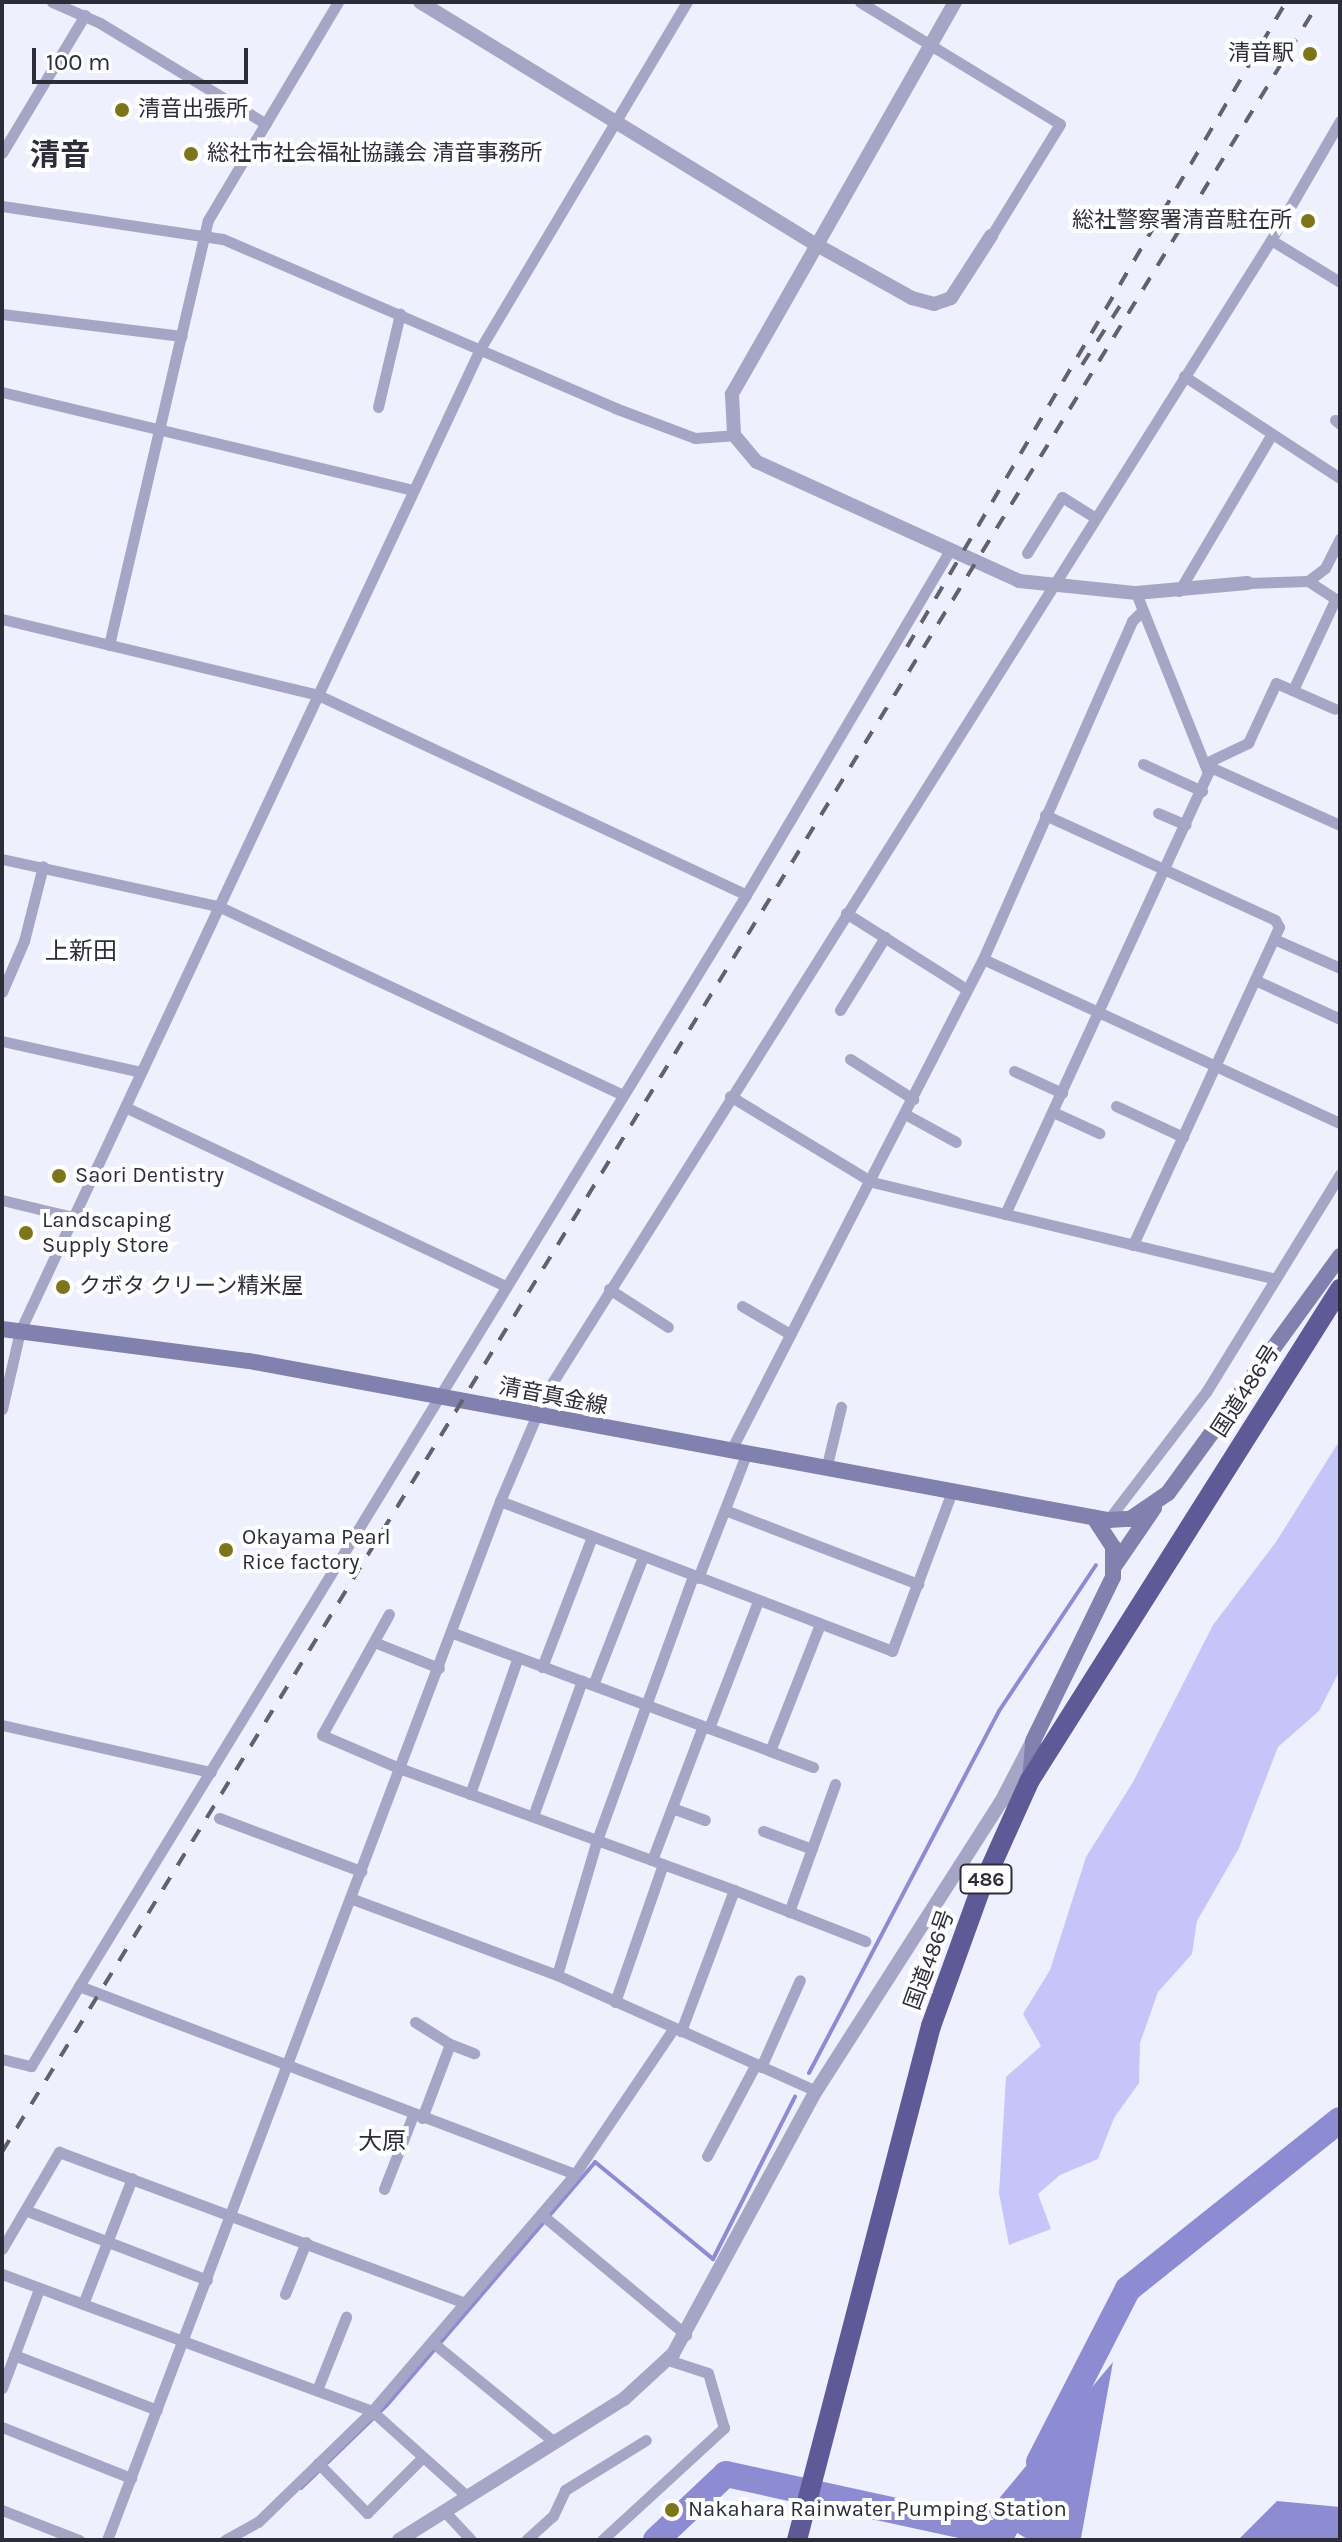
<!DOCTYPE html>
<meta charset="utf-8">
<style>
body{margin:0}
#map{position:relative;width:1342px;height:2542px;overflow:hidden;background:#eff0fd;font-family:Karla,"Noto Sans JP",sans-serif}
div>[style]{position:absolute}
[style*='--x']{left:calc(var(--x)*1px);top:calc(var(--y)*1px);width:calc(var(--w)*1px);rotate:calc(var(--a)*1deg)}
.green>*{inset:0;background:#c5c5fa}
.water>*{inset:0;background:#8d8cd3}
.stream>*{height:4px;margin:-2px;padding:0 2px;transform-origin:2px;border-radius:2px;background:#8d8cd3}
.river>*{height:26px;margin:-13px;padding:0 13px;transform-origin:13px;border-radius:13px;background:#8d8cd3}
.minor>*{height:11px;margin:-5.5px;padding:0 5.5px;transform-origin:5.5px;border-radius:5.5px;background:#a5a6c6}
.tertiary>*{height:14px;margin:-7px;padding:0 7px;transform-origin:7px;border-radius:7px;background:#a5a6c6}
.secondary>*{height:16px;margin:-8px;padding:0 8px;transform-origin:8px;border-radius:8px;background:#8181b0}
.trunk>*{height:20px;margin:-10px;padding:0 10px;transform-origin:10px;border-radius:10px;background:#5e5a98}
.rail>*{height:4px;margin-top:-2px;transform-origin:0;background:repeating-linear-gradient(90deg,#61626f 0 14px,transparent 0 28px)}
.dots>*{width:22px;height:22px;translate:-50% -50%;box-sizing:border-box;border:4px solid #fefefe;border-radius:50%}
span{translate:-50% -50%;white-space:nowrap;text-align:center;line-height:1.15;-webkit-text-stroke:8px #fefefe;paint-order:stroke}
.shield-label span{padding:2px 6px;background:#fefefe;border:2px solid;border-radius:6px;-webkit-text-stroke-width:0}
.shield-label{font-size:20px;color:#2d2d3a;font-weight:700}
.poi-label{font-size:22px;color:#2d2d3a}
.right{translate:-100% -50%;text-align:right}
.left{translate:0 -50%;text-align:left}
.street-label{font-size:22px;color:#2d2d3a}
.neighbourhood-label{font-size:24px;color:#2d2d3a}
.district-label{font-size:30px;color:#2d2d3a;font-weight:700}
.frame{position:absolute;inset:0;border:4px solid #2d2d3a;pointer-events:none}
.scale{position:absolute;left:32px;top:48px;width:216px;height:36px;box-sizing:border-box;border:4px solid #2d2d3a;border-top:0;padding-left:10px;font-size:24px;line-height:28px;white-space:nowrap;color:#2d2d3a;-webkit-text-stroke:6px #fefefe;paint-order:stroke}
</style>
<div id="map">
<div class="green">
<div style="clip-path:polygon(1340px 1440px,1340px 1670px,1319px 1711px,1278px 1747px,1239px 1848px,1197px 1921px,1192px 1954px,1158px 1992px,1140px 2043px,1139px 2083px,1114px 2118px,1098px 2159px,1060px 2175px,1038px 2194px,1051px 2229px,1009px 2245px,999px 2193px,1006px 2077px,1041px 2046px,1023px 2014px,1050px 1970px,1086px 1857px,1133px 1782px,1213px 1625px,1276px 1542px)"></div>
</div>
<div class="water">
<div style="clip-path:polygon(1113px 2362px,1081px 2538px,1125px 2540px,1029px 2540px,986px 2514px)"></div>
<div style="clip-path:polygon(1277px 2501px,1340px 2507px,1340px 2540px,1238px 2540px)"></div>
</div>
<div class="stream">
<div style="--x:809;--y:2073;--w:409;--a:-62.3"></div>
<div style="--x:999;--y:1711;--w:175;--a:-56.4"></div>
<div style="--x:301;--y:2488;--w:120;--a:-44"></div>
<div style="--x:387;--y:2405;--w:320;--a:-49.4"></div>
<div style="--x:595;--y:2162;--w:153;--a:39.4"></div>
<div style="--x:713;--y:2259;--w:182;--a:-63.2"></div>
</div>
<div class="river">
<div style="--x:1039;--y:2462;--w:195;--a:-62.8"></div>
<div style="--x:1128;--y:2289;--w:271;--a:-38.6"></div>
<div style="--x:656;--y:2540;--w:96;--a:-43.3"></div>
<div style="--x:726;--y:2474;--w:282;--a:12.3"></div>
<div style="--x:1002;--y:2534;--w:42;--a:-62.8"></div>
</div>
<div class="minor">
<div style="--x:52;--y:2;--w:52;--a:23.6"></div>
<div style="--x:100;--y:23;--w:194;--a:31.3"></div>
<div style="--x:860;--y:2;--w:234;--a:31.4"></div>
<div style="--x:1060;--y:124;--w:132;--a:121.6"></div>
<div style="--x:2;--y:153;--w:161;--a:-59"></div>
<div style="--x:2;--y:206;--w:223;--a:8.5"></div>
<div style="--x:223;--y:239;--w:427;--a:23.3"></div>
<div style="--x:615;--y:408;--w:85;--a:20.6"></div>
<div style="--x:695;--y:438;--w:39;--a:-4"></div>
<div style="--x:1271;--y:240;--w:81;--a:31.3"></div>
<div style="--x:2;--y:314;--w:181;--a:7"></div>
<div style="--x:1184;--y:376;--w:186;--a:33.2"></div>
<div style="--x:2;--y:392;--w:423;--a:13.4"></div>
<div style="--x:378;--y:407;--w:96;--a:-76.7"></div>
<div style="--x:1335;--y:420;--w:6;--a:39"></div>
<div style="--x:1027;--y:553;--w:66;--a:-58"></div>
<div style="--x:1062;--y:497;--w:39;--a:32"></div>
<div style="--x:1308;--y:581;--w:38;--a:33"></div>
<div style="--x:1248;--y:583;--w:60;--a:-1.9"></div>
<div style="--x:1308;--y:581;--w:21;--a:-37"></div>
<div style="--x:1325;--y:568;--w:33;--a:-63"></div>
<div style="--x:1179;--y:591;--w:182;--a:-59.4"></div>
<div style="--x:2;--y:619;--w:325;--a:13.5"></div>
<div style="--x:318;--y:695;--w:472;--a:25"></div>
<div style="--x:109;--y:645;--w:436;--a:-76.9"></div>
<div style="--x:208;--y:220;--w:254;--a:-59.2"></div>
<div style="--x:1293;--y:690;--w:99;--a:-65"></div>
<div style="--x:1206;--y:763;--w:47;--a:-25.5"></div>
<div style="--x:1248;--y:743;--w:66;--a:-65"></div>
<div style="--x:1276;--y:683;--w:64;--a:23.8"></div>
<div style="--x:1143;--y:764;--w:65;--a:24.6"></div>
<div style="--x:1208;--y:766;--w:145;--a:24.1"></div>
<div style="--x:1158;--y:813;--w:30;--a:23"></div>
<div style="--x:1045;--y:815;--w:253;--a:24.5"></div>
<div style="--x:1275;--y:920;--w:8;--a:60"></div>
<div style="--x:1279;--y:927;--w:350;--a:114.7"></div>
<div style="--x:2;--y:859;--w:221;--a:12.3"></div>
<div style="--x:218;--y:906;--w:447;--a:25"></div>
<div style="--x:846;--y:913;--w:142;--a:32.3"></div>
<div style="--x:1274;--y:939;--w:72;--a:23.7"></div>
<div style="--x:983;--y:959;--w:393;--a:24.7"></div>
<div style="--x:1255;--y:980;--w:94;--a:24.6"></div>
<div style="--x:2;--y:992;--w:56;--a:-66.7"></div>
<div style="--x:24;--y:941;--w:77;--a:-75.8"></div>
<div style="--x:840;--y:1010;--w:86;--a:-58.3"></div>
<div style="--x:2;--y:1041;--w:142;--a:12.6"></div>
<div style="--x:850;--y:1059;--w:75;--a:32.4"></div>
<div style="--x:1014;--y:1071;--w:53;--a:24.6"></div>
<div style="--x:730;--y:1096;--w:166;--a:31.2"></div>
<div style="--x:872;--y:1182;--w:415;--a:13.5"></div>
<div style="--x:1116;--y:1106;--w:74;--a:24.8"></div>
<div style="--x:125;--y:1107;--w:421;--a:25.2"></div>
<div style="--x:1053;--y:1112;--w:51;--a:24.5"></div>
<div style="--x:905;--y:1114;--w:58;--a:28.8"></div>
<div style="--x:2;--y:1200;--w:73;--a:13.5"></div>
<div style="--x:1005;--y:1214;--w:485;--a:-65.3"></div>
<div style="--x:1208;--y:773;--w:194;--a:-111.8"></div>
<div style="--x:609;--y:1289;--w:70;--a:32.8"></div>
<div style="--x:742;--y:1306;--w:56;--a:30.3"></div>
<div style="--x:2;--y:1409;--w:80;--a:-77"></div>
<div style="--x:20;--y:1331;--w:1084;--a:-64.9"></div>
<div style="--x:480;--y:349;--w:404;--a:-59.2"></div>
<div style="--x:730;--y:1452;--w:554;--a:-62.83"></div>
<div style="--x:983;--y:959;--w:369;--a:-66.2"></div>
<div style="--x:1132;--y:621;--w:13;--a:-45"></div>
<div style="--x:826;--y:1469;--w:64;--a:-76.4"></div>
<div style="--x:500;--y:1501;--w:420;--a:20.9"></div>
<div style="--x:892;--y:1651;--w:171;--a:-69.4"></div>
<div style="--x:725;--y:1510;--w:207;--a:21"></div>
<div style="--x:1108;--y:1520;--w:161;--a:-52.6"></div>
<div style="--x:1206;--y:1392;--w:256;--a:-58.4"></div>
<div style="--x:698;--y:1578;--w:132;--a:-68.7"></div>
<div style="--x:389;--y:1614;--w:138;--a:119"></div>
<div style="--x:322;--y:1735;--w:84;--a:23.2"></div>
<div style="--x:399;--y:1768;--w:357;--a:20"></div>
<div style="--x:734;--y:1890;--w:151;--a:110.6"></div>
<div style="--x:453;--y:1633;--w:338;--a:20.4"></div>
<div style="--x:770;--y:1751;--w:136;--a:-68.5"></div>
<div style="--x:374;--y:1642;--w:70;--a:21.8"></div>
<div style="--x:542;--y:1667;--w:139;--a:-69"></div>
<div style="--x:593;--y:1685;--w:137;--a:-68.7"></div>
<div style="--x:2;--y:1725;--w:214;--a:12.7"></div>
<div style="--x:709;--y:1728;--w:136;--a:-68.9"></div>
<div style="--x:770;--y:1751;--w:46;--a:20.4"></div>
<div style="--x:470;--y:1794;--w:145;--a:-70.7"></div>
<div style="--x:672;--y:1808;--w:35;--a:20"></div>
<div style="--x:533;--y:1816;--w:144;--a:-70.1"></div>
<div style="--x:219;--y:1818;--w:152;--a:20.5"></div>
<div style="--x:763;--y:1831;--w:52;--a:20.2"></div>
<div style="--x:652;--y:1860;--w:143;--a:-69.2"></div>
<div style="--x:734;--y:1890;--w:141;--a:21.3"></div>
<div style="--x:350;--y:1898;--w:221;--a:20.4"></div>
<div style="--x:557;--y:1975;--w:284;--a:24.1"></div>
<div style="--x:789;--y:1912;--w:136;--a:-70.2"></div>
<div style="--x:557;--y:1975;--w:141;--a:-73.5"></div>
<div style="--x:597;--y:1840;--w:281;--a:-70"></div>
<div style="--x:79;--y:1986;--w:1279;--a:-58.56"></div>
<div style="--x:746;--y:895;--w:402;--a:-59.4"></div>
<div style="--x:615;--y:2002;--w:146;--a:-70.8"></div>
<div style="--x:415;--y:2022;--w:41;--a:32.2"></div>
<div style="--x:2;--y:2059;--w:30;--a:14"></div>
<div style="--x:31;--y:2066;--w:93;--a:-59"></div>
<div style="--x:79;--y:1986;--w:530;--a:20.76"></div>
<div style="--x:761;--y:2067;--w:95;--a:-65.9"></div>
<div style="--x:422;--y:2118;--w:79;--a:-69.3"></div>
<div style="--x:450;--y:2044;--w:26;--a:21"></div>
<div style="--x:707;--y:2156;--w:104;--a:-62"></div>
<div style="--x:384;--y:2189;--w:79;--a:-68.6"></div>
<div style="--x:25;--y:2210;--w:195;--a:21"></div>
<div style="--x:541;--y:2214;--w:189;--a:39.8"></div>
<div style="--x:2;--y:2249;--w:113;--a:-59.6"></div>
<div style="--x:59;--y:2152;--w:433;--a:20.4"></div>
<div style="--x:2;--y:2274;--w:395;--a:20.3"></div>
<div style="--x:372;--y:2411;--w:129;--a:41.9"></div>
<div style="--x:285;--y:2294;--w:56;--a:-68"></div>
<div style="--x:83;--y:2304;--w:135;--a:-68.7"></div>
<div style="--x:432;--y:2342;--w:158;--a:39.3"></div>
<div style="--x:14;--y:2355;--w:153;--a:21"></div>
<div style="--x:2;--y:2388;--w:106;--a:-69.5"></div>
<div style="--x:317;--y:2390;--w:79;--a:-68.3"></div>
<div style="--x:2;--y:2427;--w:139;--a:21.6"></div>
<div style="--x:318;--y:2463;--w:70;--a:45.6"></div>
<div style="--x:367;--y:2513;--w:79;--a:-45"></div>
<div style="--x:2;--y:2510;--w:83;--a:21.3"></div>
<div style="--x:445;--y:2512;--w:38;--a:47"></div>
<div style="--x:107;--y:2540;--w:1111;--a:-69.28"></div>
<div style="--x:500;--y:1501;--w:120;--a:-66.9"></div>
<div style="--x:547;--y:1391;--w:1360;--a:-57.83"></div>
<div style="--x:1271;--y:240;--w:138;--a:-59.9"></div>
<div style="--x:225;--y:2540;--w:38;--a:-29"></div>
<div style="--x:258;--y:2522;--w:159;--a:-44.2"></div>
<div style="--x:372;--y:2411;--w:312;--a:-49.4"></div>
<div style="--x:575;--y:2174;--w:176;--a:-55.9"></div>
<div style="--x:526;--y:2540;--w:36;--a:-42"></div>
<div style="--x:553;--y:2516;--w:29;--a:-65"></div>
<div style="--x:565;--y:2490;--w:95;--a:-31.7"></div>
<div style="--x:602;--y:2540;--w:166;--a:-42.6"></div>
<div style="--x:724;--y:2428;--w:57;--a:-106.2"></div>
<div style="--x:708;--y:2373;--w:42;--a:-162"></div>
</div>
<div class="tertiary">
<div style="--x:420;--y:2;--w:465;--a:31.5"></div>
<div style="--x:817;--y:245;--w:172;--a:119.7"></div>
<div style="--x:732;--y:394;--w:41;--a:87.2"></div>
<div style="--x:734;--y:435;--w:35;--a:50"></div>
<div style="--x:757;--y:462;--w:288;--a:24.4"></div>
<div style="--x:1019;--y:581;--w:118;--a:5.9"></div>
<div style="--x:1136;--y:593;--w:112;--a:-5.1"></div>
<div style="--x:955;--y:2;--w:279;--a:119.6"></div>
<div style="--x:817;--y:245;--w:109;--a:29.2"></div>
<div style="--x:912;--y:298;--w:23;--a:15"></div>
<div style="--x:934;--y:304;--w:18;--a:-19"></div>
<div style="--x:951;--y:298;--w:74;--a:-57.2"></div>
<div style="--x:1002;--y:1800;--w:63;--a:-62.6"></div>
<div style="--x:399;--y:2540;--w:266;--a:-32.1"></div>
<div style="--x:624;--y:2399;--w:67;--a:-42.6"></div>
<div style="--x:673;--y:2354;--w:299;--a:-61.5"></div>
<div style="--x:816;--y:2091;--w:342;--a:-57.4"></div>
<div style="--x:1000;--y:1803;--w:34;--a:-37"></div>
</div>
<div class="secondary">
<div style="--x:2;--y:1329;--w:249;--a:7.4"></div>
<div style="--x:249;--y:1361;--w:874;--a:10.49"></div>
<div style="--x:1108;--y:1520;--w:22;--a:-3"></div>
<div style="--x:1130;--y:1519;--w:46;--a:-34.4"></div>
<div style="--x:1168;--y:1493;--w:293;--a:-54"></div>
<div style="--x:1115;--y:1565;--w:69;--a:-55.6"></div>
<div style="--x:1030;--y:1779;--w:38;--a:-85"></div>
<div style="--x:1033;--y:1741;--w:182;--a:-64"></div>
<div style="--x:1113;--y:1577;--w:30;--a:-90"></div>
<div style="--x:1113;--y:1547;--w:35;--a:-123"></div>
</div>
<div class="trunk">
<div style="--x:797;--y:2540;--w:531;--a:-75.39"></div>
<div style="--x:931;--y:2026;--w:144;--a:-70.1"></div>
<div style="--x:980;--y:1891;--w:122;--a:-65.8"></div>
<div style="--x:1030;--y:1780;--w:581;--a:-57.73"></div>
</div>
<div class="rail">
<div style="--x:1082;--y:365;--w:83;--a:-57.3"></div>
<div style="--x:907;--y:647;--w:748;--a:-59.56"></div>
<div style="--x:2;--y:2152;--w:2521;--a:-58.51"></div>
</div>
<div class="dots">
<div style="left:1310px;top:54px;background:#7d7519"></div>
<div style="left:122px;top:110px;background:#7d7519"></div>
<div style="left:191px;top:154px;background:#7d7519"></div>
<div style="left:1308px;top:221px;background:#7d7519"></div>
<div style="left:59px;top:1176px;background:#7d7519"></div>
<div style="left:26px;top:1233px;background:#7d7519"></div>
<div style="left:63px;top:1287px;background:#7d7519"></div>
<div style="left:226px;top:1550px;background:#7d7519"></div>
<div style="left:672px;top:2510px;background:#7d7519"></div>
</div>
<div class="shield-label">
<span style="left:986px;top:1879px">486</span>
</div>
<div class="poi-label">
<span class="right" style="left:1294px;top:54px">清音駅</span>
<span class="left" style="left:138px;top:110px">清音出張所</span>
<span class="left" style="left:207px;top:154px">総社市社会福祉協議会 清音事務所</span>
<span class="right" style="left:1292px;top:221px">総社警察署清音駐在所</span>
<span class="left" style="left:75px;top:1176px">Saori Dentistry</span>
<span class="left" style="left:42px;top:1233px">Landscaping<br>Supply Store</span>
<span class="left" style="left:79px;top:1287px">クボタ クリーン精米屋</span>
<span class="left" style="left:242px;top:1550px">Okayama Pearl<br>Rice factory</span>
<span class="left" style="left:688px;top:2510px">Nakahara Rainwater Pumping Station</span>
</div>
<div class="street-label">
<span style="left:1246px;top:1391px;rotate:-57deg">国道486号</span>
<span style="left:553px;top:1397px;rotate:11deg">清音真金線</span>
<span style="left:930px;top:1960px;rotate:-70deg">国道486号</span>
</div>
<div class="neighbourhood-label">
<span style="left:81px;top:952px">上新田</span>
<span style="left:382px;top:2142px">大原</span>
</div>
<div class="district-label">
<span style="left:60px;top:155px">清音</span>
</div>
<div class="frame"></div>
<div class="scale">100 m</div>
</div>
